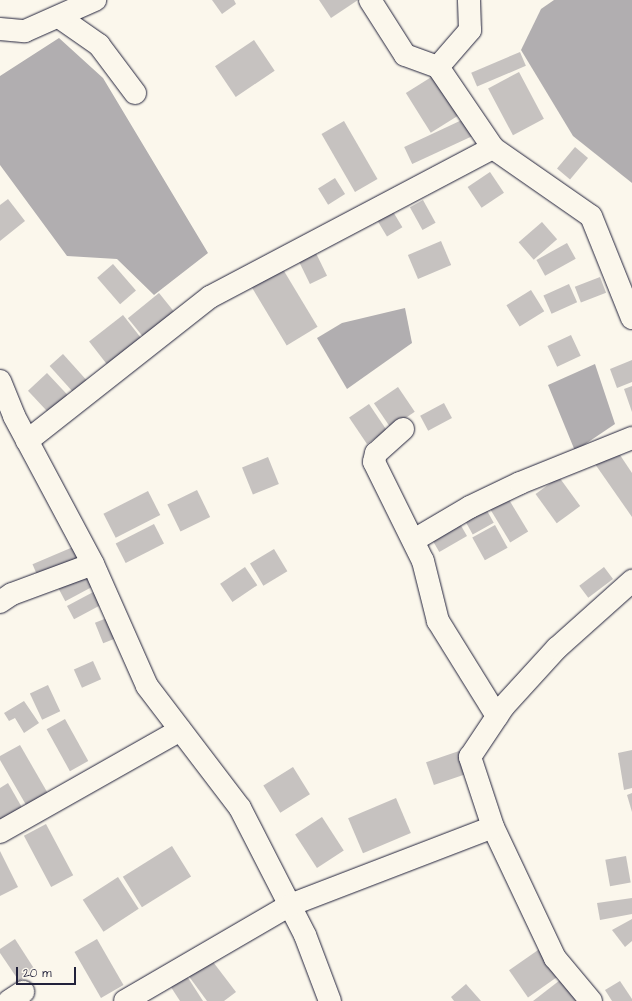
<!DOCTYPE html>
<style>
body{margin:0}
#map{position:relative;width:632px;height:1001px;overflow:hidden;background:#fbf7ec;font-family:"Architects Daughter",sans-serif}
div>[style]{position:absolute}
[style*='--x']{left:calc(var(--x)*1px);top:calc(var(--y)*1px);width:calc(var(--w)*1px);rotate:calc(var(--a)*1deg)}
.water>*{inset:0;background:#b1aeb0}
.building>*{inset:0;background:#c6c2c0;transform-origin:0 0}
.roads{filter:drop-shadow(0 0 1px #22223b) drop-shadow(0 0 1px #22223b)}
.minor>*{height:22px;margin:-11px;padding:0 11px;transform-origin:11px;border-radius:11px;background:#fbf7ec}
span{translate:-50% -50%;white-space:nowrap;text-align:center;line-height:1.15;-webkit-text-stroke:3px #fbf7ec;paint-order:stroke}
.scale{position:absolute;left:16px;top:967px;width:60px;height:18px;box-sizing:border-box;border:2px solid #22223b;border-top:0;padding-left:5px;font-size:12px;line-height:14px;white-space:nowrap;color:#22223b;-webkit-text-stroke:3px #fbf7ec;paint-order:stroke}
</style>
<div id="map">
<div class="water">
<div style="clip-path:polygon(554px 0,632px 0,632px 183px,573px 136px,521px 50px,541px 9px)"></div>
<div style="clip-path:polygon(59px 38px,103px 78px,208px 253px,154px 295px,117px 259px,67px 256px,0 165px,0 76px)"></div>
<div style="clip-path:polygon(405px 308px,412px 343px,347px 389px,317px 338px,342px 323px)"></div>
<div style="clip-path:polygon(595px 364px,615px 424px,575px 451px,548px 385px)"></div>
</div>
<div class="building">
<div style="clip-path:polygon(212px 0,234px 0,236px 4px,222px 14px)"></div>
<div style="clip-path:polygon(319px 0,358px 0,331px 18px)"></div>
<div style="left:254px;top:40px;width:37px;height:47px;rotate:56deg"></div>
<div style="left:520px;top:52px;width:15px;height:53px;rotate:67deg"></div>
<div style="left:519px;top:72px;width:53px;height:35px;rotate:62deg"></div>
<div style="left:433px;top:76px;width:47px;height:32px;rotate:58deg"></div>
<div style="left:464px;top:119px;width:19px;height:66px;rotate:65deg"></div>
<div style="left:344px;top:121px;width:67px;height:26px;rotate:60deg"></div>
<div style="left:575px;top:147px;width:17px;height:28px;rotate:40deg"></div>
<div style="left:490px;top:172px;width:25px;height:27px;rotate:56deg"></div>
<div style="left:335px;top:178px;width:19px;height:20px;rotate:58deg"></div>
<div style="clip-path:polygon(8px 199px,25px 221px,0 241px,0 205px)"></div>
<div style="left:423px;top:200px;width:26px;height:15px;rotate:61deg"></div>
<div style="left:389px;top:205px;width:26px;height:18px;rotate:59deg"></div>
<div style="left:542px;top:222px;width:23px;height:31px;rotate:49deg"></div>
<div style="left:441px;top:241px;width:26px;height:36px;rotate:67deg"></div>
<div style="left:567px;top:243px;width:18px;height:35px;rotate:61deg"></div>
<div style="left:313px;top:247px;width:32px;height:19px;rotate:64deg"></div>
<div style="left:113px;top:264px;width:35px;height:21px;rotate:49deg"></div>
<div style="left:281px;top:266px;width:71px;height:36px;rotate:59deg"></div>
<div style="left:600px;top:277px;width:17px;height:27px;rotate:69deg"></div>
<div style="left:569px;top:284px;width:20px;height:28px;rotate:66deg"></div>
<div style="left:531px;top:290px;width:25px;height:29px;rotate:58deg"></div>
<div style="left:159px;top:293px;width:33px;height:40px;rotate:51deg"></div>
<div style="left:123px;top:315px;width:33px;height:43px;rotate:52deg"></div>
<div style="left:571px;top:335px;width:23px;height:26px;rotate:65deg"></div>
<div style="left:63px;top:354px;width:42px;height:18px;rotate:48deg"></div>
<div style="clip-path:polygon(632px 360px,632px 382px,617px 388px,610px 369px)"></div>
<div style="left:47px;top:373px;width:34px;height:26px;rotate:47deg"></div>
<div style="clip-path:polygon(632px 386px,632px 412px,624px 389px)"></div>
<div style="left:398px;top:387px;width:30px;height:29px;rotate:56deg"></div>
<div style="left:444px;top:403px;width:17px;height:27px;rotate:62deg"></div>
<div style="left:369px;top:404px;width:32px;height:24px;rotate:56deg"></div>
<div style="clip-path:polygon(616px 449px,632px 473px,632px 517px,595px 464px)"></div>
<div style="left:268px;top:457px;width:29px;height:28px;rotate:68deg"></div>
<div style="left:559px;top:477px;width:36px;height:29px;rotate:54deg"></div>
<div style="left:197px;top:490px;width:30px;height:33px;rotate:64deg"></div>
<div style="left:148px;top:491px;width:27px;height:50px;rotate:63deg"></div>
<div style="left:505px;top:493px;width:45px;height:21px;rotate:59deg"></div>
<div style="left:485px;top:507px;width:18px;height:24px;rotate:61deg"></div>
<div style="left:456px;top:517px;width:22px;height:32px;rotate:60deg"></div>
<div style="left:154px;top:524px;width:22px;height:43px;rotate:63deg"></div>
<div style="left:495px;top:525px;width:26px;height:26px;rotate:61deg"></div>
<div style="left:73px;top:547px;width:21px;height:44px;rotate:67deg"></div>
<div style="left:274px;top:549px;width:26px;height:28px;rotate:59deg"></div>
<div style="left:89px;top:567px;width:19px;height:37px;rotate:62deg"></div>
<div style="left:245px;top:567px;width:22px;height:30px;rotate:56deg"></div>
<div style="left:604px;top:567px;width:15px;height:31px;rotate:53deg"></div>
<div style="left:97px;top:590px;width:15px;height:34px;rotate:62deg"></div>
<div style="left:107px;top:618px;width:22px;height:13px;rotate:68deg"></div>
<div style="left:93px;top:661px;width:20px;height:21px;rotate:66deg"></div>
<div style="left:48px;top:685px;width:29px;height:20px;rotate:65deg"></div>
<div style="clip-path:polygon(24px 701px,39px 723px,24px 733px,15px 718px,9px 721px,4px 713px)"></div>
<div style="left:65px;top:719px;width:48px;height:21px;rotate:61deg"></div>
<div style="clip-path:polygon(20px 745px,50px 797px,29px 810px,0 760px,0 756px)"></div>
<div style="left:462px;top:750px;width:24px;height:38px;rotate:71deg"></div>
<div style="clip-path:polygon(632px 750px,632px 788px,624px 790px,618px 753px)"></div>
<div style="left:293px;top:767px;width:32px;height:35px;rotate:58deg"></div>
<div style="clip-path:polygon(8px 783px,24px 811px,0 821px,0 788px)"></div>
<div style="clip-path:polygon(632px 793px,632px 812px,627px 795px)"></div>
<div style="left:396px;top:798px;width:38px;height:52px;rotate:67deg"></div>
<div style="left:322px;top:817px;width:40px;height:32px;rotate:57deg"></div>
<div style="left:46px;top:824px;width:58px;height:25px;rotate:62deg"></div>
<div style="left:172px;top:846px;width:36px;height:58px;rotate:58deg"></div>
<div style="clip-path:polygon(0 851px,18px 887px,0 896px)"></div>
<div style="left:626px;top:856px;width:27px;height:21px;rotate:80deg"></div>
<div style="left:118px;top:877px;width:38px;height:42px;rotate:57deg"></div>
<div style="clip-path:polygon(632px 898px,632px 914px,600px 920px,597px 903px)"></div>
<div style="clip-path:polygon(632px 919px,632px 941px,625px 947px,612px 930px)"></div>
<div style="clip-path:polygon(15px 939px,35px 970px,19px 981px,0 953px,0 949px)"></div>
<div style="left:97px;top:939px;width:53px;height:26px;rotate:60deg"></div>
<div style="left:541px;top:948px;width:33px;height:39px;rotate:55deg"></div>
<div style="clip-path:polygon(207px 954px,236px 992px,224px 1001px,207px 1001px,185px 971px)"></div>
<div style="clip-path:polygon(183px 970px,203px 1001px,180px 1001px,167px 981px)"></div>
<div style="clip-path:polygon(564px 977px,582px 1001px,533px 1001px)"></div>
<div style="clip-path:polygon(620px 981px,632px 999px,632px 1001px,612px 1001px,605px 990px)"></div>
<div style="clip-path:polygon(466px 984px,481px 1001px,454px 1001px,451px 997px)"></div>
</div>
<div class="roads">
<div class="minor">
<div style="--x:370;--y:0;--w:65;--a:57.5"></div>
<div style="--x:405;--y:55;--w:35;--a:20"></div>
<div style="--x:438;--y:67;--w:98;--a:55.8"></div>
<div style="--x:59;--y:17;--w:49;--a:35"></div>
<div style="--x:99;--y:45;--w:60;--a:53.1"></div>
<div style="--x:0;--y:29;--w:25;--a:5"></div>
<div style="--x:25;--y:31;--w:77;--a:-23.9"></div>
<div style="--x:438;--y:67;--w:49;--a:-49.1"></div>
<div style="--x:470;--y:30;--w:30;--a:-92"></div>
<div style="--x:0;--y:381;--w:38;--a:68"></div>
<div style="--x:14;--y:416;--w:168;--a:61.9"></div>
<div style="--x:93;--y:564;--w:133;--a:66.1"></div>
<div style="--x:147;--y:686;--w:153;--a:52.7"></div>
<div style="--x:240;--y:808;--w:143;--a:62.9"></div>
<div style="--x:305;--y:935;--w:71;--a:69.3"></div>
<div style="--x:403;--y:429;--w:36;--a:138"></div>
<div style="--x:376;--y:453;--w:9;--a:103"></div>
<div style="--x:374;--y:462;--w:110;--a:63.7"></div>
<div style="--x:423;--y:561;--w:62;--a:76"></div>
<div style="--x:438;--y:621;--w:112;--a:58.2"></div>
<div style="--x:27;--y:441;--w:233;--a:-38.2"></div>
<div style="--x:210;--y:297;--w:320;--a:-27.8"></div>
<div style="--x:493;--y:148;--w:119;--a:34.8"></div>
<div style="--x:591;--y:216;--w:110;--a:68.1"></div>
<div style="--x:414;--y:540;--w:65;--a:-30.5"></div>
<div style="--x:470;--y:507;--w:55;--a:-25.6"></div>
<div style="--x:520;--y:483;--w:121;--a:-21.9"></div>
<div style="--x:0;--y:602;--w:14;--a:-34"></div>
<div style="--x:12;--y:594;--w:86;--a:-20.3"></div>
<div style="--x:493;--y:827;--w:145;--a:64.7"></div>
<div style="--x:555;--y:958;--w:56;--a:50.1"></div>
<div style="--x:0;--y:832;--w:207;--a:-29.5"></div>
<div style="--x:9;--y:1001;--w:17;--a:-33"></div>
<div style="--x:125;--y:1001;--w:191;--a:-30.2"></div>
<div style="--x:290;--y:905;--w:217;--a:-21"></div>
<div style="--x:493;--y:827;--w:74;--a:-108.2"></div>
<div style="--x:470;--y:757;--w:61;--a:-56.3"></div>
<div style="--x:504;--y:706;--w:79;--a:-47.6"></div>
<div style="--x:557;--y:648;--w:101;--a:-41.8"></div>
</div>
</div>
<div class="scale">20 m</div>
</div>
